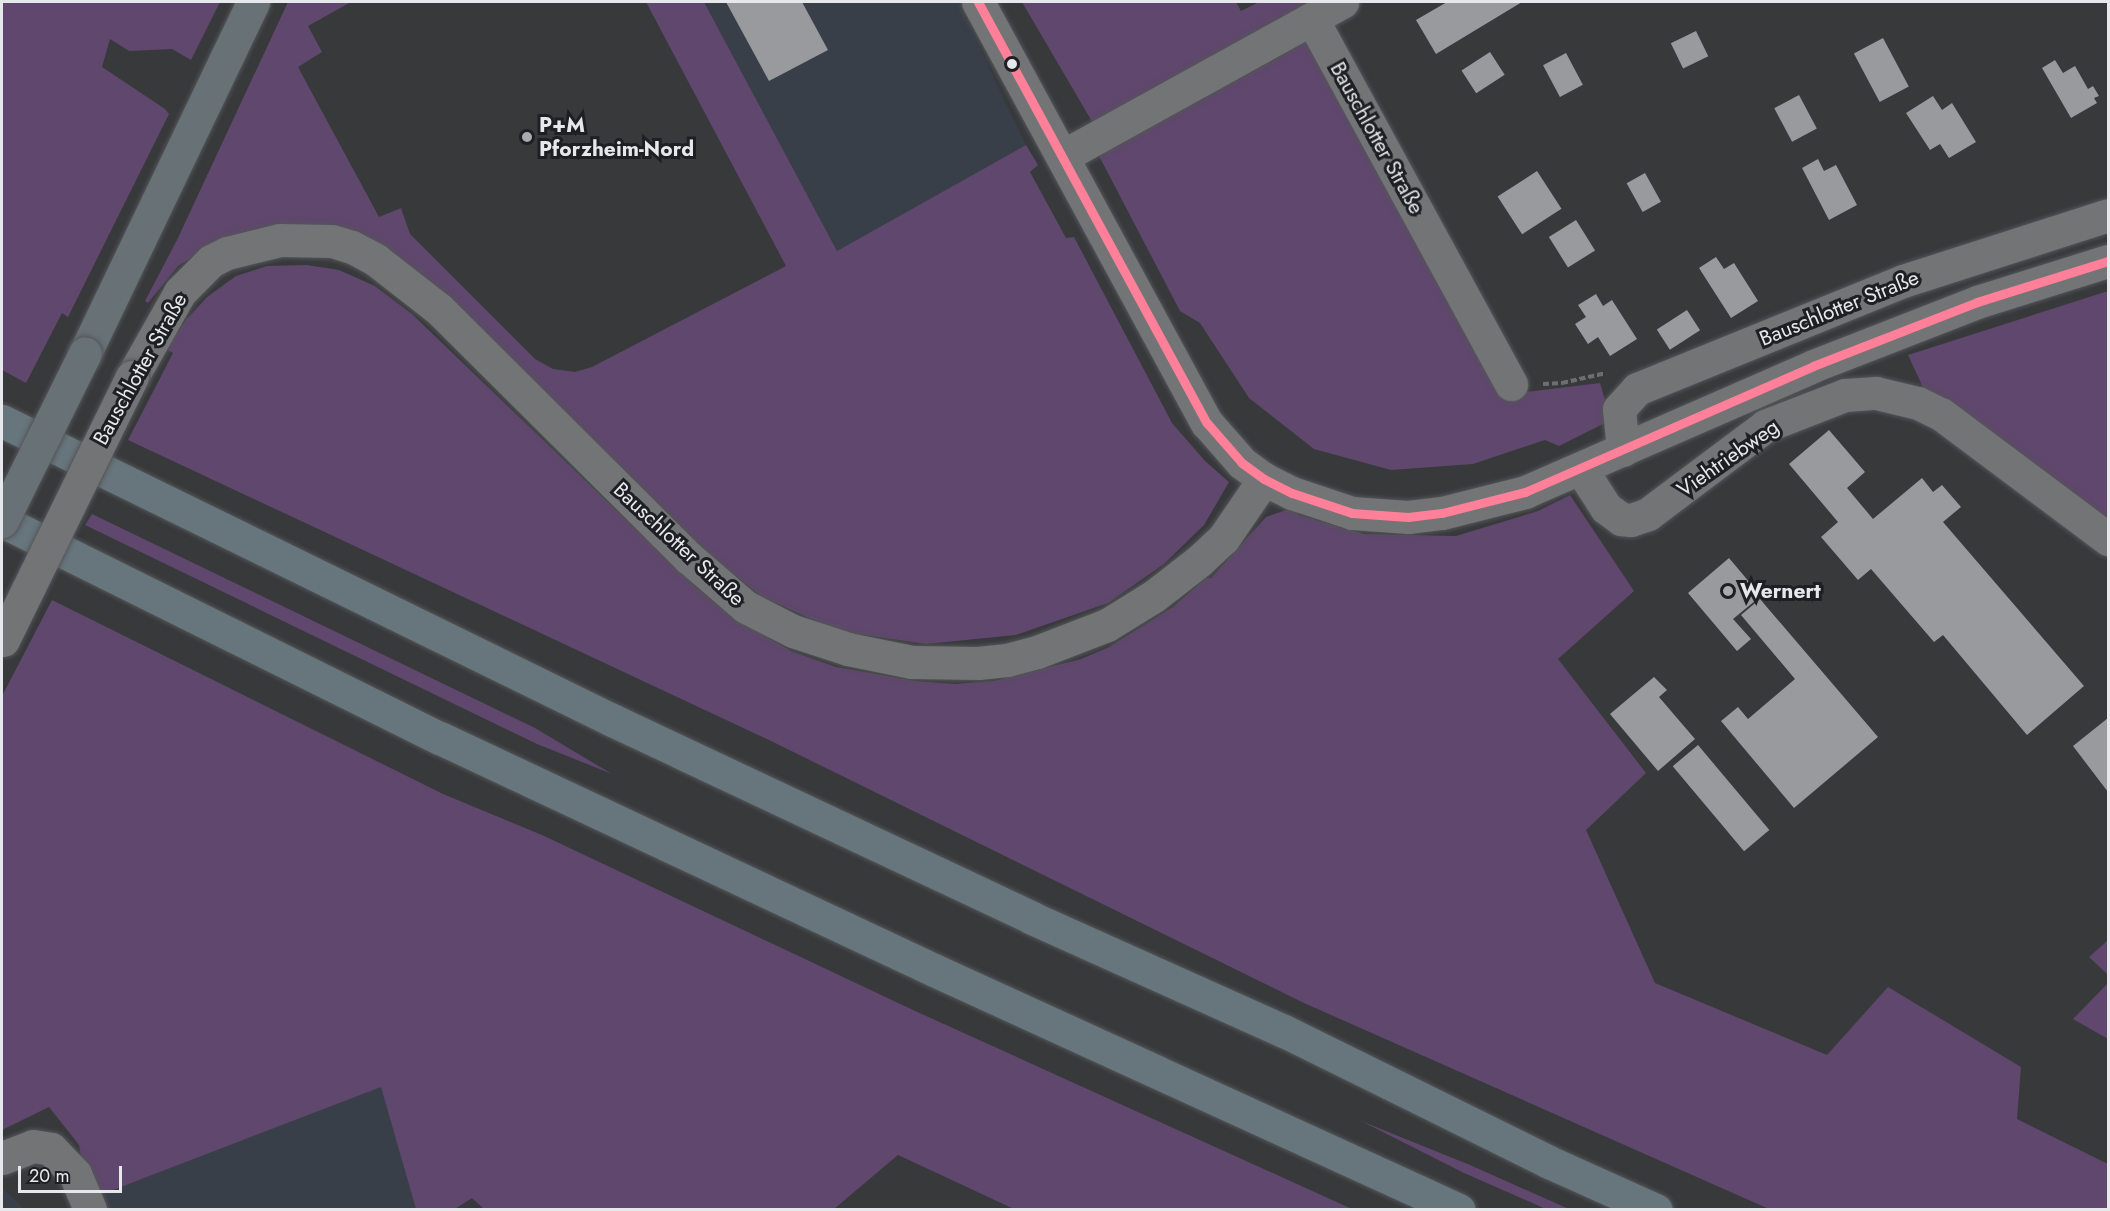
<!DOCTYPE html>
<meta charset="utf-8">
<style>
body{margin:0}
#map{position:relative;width:2110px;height:1211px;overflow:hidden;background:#37393b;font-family:Jost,sans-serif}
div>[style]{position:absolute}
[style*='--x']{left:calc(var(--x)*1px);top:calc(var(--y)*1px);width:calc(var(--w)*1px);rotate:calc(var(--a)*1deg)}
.built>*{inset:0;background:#393f48}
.green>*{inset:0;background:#60476e}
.building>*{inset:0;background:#999a9e;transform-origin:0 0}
.path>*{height:4px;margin-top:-2px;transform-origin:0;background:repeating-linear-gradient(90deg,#6d6e70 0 6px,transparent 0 9px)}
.roads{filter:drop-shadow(0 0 2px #535557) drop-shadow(0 0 2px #535557)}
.minor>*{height:33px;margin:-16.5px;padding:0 16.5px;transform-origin:16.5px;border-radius:16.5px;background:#727476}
.major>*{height:33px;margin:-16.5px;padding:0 16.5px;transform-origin:16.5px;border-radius:16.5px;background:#687176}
.highway>*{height:33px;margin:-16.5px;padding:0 16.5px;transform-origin:16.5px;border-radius:16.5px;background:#67757c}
.bridges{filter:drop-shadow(0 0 2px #535557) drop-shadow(0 0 2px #535557)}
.minor-bridge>*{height:33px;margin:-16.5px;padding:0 16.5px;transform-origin:16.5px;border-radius:16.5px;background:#727476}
.major-bridge>*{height:33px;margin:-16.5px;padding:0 16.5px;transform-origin:16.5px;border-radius:16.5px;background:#687176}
.bus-1>*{height:9px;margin:-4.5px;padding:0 4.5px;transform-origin:4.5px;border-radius:4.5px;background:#ff8098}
.dots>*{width:16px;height:16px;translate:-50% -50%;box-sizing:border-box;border:3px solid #1e1f22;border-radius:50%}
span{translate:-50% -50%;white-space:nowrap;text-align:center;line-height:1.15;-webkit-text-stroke:6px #1e1f22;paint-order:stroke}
.poi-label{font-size:21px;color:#e6e8eb;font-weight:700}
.left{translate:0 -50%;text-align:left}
.street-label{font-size:21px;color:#e6e8eb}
.frame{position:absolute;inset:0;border:3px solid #e6e8eb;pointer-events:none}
.scale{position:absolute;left:18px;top:1166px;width:104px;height:27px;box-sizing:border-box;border:3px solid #e6e8eb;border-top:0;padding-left:8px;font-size:18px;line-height:21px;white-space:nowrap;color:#e6e8eb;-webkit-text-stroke:4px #1e1f22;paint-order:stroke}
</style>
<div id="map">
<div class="built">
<div style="clip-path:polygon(704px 2px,958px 2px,1026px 145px,837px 251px)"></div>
<div style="clip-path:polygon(382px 1086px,416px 1209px,62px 1210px)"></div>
<div style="clip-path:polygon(2px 1188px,25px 1209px,2px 1209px)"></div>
</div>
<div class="green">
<div style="clip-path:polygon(2px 2px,220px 2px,191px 60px,172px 49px,129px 51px,110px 39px,102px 67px,165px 109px,169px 114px,68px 317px,62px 313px,26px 383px,2px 370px)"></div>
<div style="clip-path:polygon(288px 2px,351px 2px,308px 26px,322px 52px,298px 67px,379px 217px,401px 208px,410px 234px,535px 359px,553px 369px,575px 372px,592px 367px,786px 266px,646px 2px,704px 2px,837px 251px,1026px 145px,1038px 165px,1030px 172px,1066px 238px,1074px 237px,1172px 423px,1205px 461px,1229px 482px,1204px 525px,1164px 564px,1108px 603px,1016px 635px,926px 644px,838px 631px,761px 596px,680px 531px,356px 236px,214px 243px,178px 266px,148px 303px,145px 301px,177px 240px)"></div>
<div style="clip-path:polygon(1022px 2px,1236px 2px,1241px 11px,1259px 2px,1323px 2px,1094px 125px)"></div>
<div style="clip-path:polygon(1308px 41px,1502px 395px,1600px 383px,1611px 420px,1559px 446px,1545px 440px,1473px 464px,1391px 470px,1314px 449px,1249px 398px,1200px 323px,1180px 311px,1099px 156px)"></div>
<div style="clip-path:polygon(307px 265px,339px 270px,375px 286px,412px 314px,697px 588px,732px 617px,791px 651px,836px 667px,915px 681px,955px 684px,994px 681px,1081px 659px,1109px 647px,1173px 607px,1206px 578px,1211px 578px,1266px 517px,1292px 508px,1299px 515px,1364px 534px,1456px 536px,1538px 511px,1570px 495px,1634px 591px,1558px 659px,1646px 773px,1586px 830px,1655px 983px,1827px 1055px,1888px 987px,2021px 1067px,2017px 1119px,2108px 1164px,2108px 1209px,1769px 1209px,1304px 1003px,769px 740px,128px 440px,173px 353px,166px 349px,186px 320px,207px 297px,236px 276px,267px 266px)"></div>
<div style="clip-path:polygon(2108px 291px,2108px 531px,1927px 396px,1908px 355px)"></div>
<div style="clip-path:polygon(92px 514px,535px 728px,612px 774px,537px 744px,85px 525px)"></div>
<div style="clip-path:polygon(52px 600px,443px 794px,542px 835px,913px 1010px,1352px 1209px,1014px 1209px,898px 1155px,834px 1209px,485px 1210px,472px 1198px,455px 1209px,416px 1209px,381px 1087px,95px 1197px,84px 1173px,79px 1145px,49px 1107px,2px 1130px,2px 696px)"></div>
<div style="clip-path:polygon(2108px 940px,2108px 975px,2089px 957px)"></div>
<div style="clip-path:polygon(2108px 983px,2108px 1039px,2073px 1019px)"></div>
<div style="clip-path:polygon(1361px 1121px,1470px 1165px,1569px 1209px,1546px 1209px,1464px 1173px)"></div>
</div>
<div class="building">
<div style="clip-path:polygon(726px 2px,802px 2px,828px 50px,769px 81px)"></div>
<div style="clip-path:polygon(1447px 2px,1522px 2px,1436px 54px,1416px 20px)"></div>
<div style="left:1696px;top:31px;width:28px;height:28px;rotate:64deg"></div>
<div style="left:1883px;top:38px;width:55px;height:33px;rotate:62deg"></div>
<div style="left:1490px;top:52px;width:27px;height:34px;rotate:57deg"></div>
<div style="left:1566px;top:53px;width:36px;height:26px;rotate:62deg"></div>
<div style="clip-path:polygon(2055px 60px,2063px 73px,2075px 66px,2088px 89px,2093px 86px,2099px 96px,2094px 98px,2097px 103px,2071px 118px,2042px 68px)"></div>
<div style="left:1799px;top:95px;width:38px;height:28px;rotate:62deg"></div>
<div style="clip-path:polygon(1933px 96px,1942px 110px,1952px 103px,1976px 142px,1949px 158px,1940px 144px,1930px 150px,1906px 113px)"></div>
<div style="clip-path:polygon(1818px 159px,1824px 171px,1836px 165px,1857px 205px,1829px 220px,1802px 168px)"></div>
<div style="left:1537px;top:171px;width:45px;height:47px;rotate:57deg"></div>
<div style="left:1645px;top:173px;width:33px;height:21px;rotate:61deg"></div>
<div style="left:1576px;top:220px;width:36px;height:32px;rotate:58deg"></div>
<div style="clip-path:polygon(1716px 257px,1724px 269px,1734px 263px,1758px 301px,1731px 318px,1699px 268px)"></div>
<div style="clip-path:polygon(1596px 294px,1603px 306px,1612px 300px,1637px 339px,1610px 356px,1598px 337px,1588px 344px,1575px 324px,1586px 317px,1578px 305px)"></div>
<div style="left:1687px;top:310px;width:24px;height:36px;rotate:57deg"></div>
<div style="clip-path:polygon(1829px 430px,1865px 472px,1847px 488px,1873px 519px,1922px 478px,1933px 492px,1942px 485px,1961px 507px,1943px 522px,2084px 686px,2027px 735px,1943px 635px,1934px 642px,1871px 569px,1858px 580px,1821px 537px,1838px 522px,1789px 464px)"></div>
<div style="clip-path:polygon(1729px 558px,1761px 596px,1733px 619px,1751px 639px,1737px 651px,1688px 593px)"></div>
<div style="clip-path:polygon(1760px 599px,1878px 737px,1794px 808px,1721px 721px,1738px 707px,1748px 719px,1795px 679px,1741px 615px)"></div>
<div style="clip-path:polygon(1654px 677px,1667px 690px,1659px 697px,1695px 739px,1658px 771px,1610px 714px)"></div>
<div style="clip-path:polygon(2108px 718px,2108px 792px,2073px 746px)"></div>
<div style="left:1698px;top:745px;width:111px;height:33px;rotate:50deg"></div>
</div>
<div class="path">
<div style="--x:1543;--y:384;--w:19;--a:-3"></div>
<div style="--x:1562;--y:383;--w:45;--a:-12.8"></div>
</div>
<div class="roads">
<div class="minor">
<div style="--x:978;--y:2;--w:479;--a:61.5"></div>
<div style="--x:1207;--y:423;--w:53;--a:48.8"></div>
<div style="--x:1242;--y:463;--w:27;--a:36"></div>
<div style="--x:1264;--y:479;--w:31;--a:27"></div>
<div style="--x:1292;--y:493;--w:63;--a:18.4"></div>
<div style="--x:1352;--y:513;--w:56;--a:4.1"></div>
<div style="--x:1408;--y:517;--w:34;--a:-7"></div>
<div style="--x:1442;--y:513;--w:86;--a:-14.2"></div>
<div style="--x:1525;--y:492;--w:314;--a:-23.6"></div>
<div style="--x:1813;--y:366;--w:176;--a:-21.3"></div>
<div style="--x:1977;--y:302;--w:137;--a:-17.4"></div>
<div style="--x:1312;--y:19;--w:416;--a:61.4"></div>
<div style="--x:1063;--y:156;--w:319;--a:-28.9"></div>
<div style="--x:132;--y:377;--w:98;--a:-60.5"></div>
<div style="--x:180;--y:292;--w:44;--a:-45"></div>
<div style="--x:211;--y:261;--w:18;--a:-27"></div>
<div style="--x:227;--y:253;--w:55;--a:-13.8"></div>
<div style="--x:280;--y:240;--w:52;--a:1.1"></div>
<div style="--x:332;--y:241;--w:21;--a:17"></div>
<div style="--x:352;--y:247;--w:27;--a:28"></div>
<div style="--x:376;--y:260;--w:81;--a:38"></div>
<div style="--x:440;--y:310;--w:351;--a:44.9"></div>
<div style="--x:689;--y:558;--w:75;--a:40.7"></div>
<div style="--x:746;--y:607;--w:53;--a:27.1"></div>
<div style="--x:793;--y:631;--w:58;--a:18.1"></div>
<div style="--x:848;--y:649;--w:65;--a:11.5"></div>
<div style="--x:912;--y:662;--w:66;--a:0.9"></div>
<div style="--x:978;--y:663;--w:29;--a:-6"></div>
<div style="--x:1007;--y:660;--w:31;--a:-15"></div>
<div style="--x:1037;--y:652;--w:75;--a:-21.1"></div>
<div style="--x:1107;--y:625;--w:55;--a:-31.7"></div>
<div style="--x:1154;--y:596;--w:57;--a:-37.9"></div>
<div style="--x:1199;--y:561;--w:33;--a:-43"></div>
<div style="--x:1223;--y:539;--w:73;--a:-55.7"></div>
<div style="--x:1623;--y:450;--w:41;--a:-95.6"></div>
<div style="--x:1619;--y:409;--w:27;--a:-48"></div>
<div style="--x:1637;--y:389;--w:287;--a:-22.1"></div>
<div style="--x:1903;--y:281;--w:215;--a:-17.8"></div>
<div style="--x:1581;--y:469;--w:46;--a:57.3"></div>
<div style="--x:1606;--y:508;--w:19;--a:36"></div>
<div style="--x:1621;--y:519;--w:10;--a:6"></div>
<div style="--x:1631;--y:520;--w:18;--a:-19"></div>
<div style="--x:1648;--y:514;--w:146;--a:-36.9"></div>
<div style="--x:1765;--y:426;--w:86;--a:-21.2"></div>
<div style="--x:1845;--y:395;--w:31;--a:-4"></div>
<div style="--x:1876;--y:393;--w:43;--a:13.4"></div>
<div style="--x:1918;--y:403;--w:25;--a:26"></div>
<div style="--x:1941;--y:414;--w:209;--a:36.8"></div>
<div style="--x:2;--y:1158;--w:33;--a:-21"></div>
<div style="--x:33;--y:1146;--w:18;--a:9"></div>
<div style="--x:51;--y:1149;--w:35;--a:46"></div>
<div style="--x:75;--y:1174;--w:39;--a:67"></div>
</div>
<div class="major">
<div style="--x:85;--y:353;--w:389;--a:-64.4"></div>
</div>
<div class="highway">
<div style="--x:2;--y:421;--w:677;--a:26.11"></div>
<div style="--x:610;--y:719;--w:467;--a:25.2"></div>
<div style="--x:1032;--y:918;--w:276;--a:24.2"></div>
<div style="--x:1284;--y:1031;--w:296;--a:26.3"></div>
<div style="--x:1549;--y:1162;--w:117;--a:24.2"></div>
<div style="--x:2;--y:521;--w:489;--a:26.4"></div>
<div style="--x:440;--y:738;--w:546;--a:25.16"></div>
<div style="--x:934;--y:970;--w:577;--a:24.57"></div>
</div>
</div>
<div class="bridges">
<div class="minor-bridge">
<div style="--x:3;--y:640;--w:293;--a:-63.9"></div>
</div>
<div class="major-bridge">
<div style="--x:2;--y:521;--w:187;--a:-63.7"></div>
</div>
</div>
<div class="bus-1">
<div style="--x:978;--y:2;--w:479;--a:61.5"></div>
<div style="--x:1207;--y:423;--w:53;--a:48.8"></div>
<div style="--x:1242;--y:463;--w:27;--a:36"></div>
<div style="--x:1264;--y:479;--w:31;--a:27"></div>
<div style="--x:1292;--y:493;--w:63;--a:18.4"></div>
<div style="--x:1352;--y:513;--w:56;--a:4.1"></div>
<div style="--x:1408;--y:517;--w:34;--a:-7"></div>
<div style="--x:1442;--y:513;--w:86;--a:-14.2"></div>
<div style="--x:1525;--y:492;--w:314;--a:-23.6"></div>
<div style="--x:1813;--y:366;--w:176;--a:-21.3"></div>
<div style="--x:1977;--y:302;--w:137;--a:-17.4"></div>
</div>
<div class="dots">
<div style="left:1012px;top:64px;background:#e6e8eb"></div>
<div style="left:527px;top:137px;background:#a9abad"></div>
<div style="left:1728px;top:591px;background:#a9abad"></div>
</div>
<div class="poi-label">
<span class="left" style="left:539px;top:137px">P+M<br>Pforzheim-Nord</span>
<span class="left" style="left:1740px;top:591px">Wernert</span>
</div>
<div class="street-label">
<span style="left:1377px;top:138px;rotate:61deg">Bauschlotter Straße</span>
<span style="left:1839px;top:308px;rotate:-22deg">Bauschlotter Straße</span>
<span style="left:140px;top:369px;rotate:-61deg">Bauschlotter Straße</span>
<span style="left:1728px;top:458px;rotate:-35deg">Viehtriebweg</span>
<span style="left:679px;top:544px;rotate:43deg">Bauschlotter Straße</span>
</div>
<div class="frame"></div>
<div class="scale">20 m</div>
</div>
